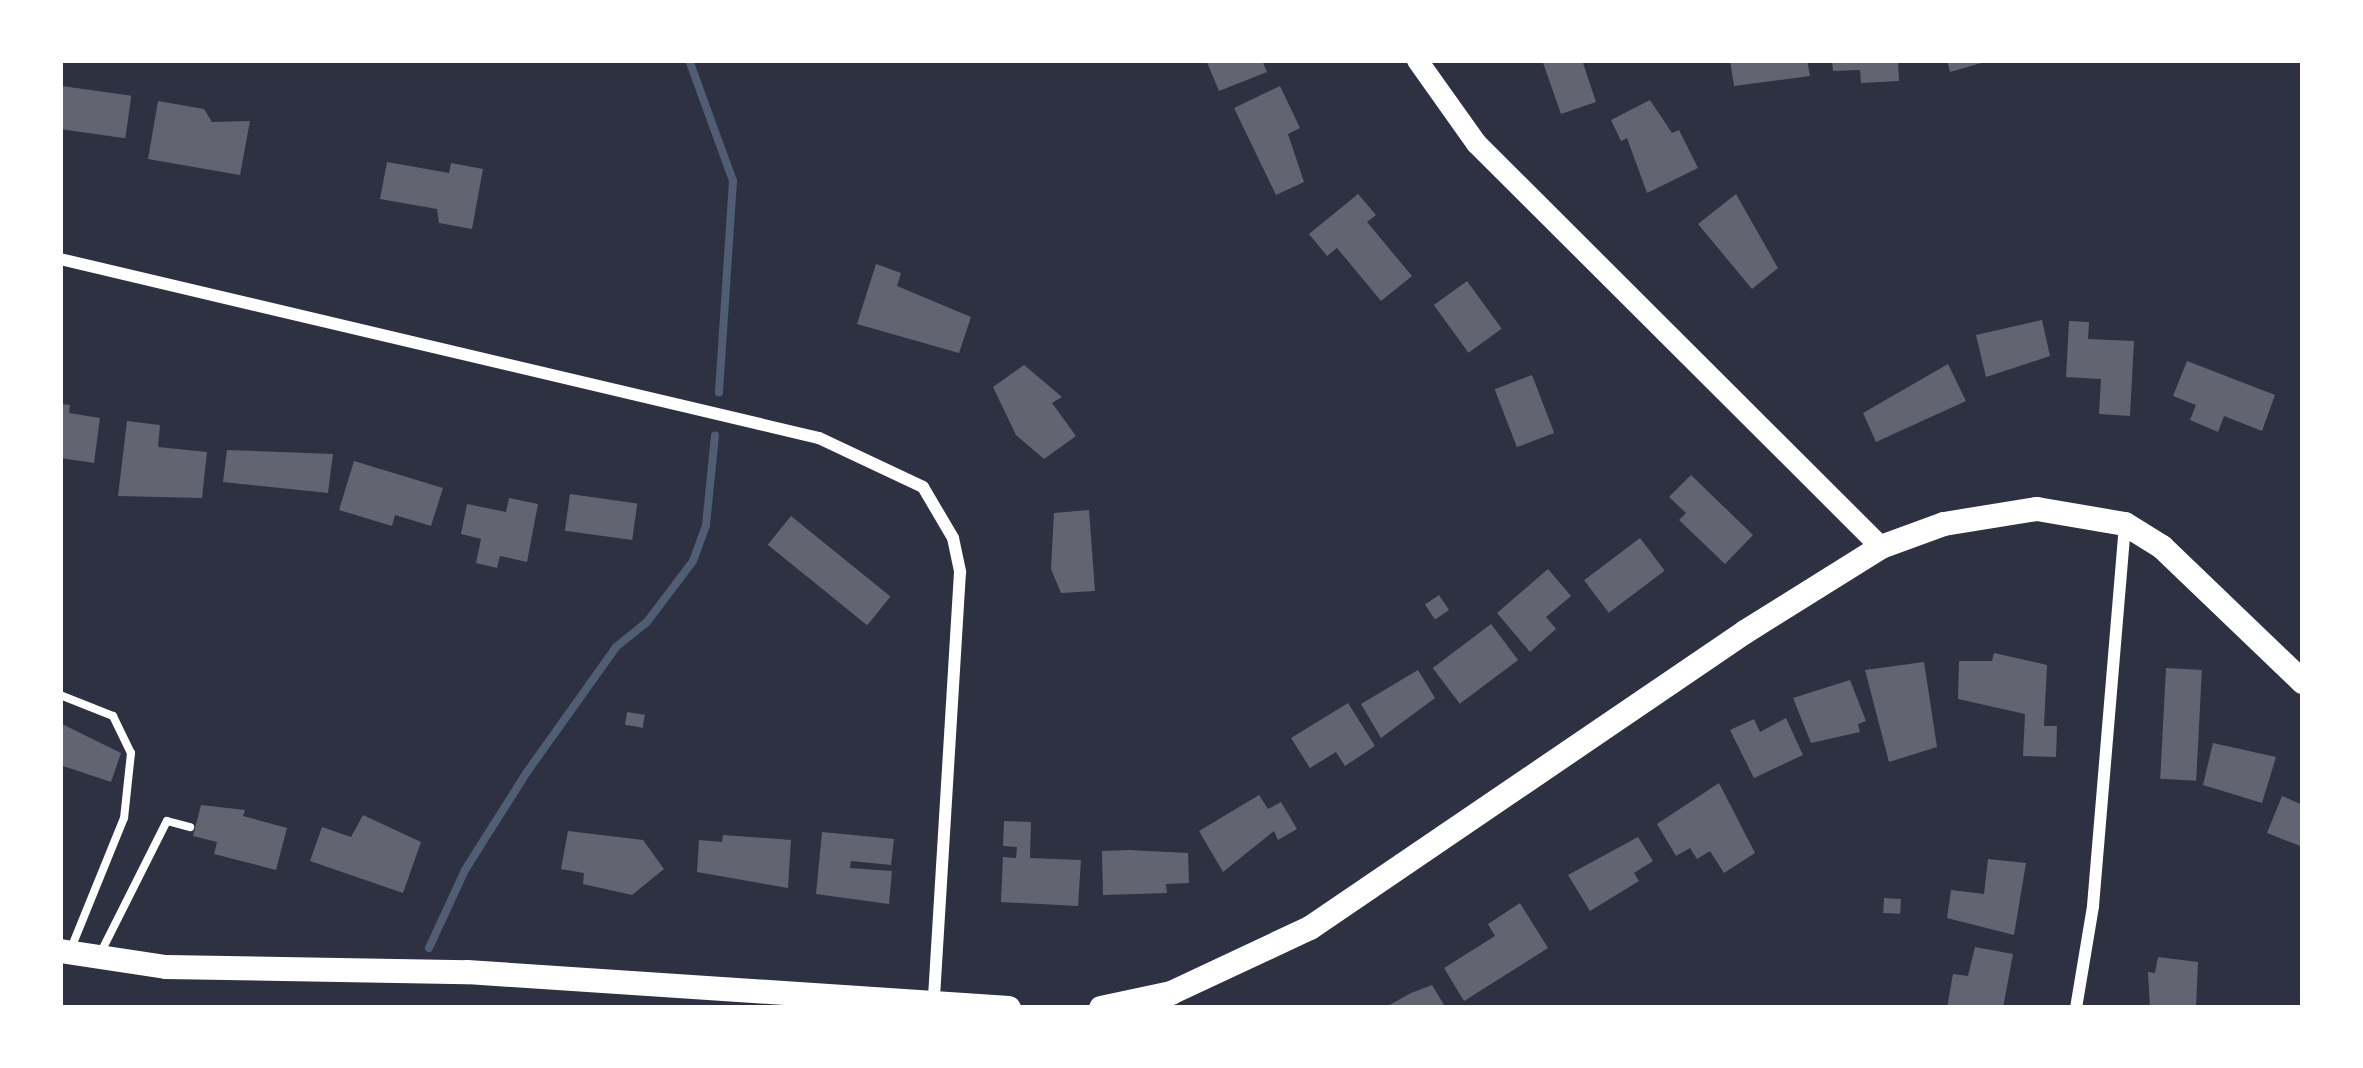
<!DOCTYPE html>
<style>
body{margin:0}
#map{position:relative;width:2363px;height:1068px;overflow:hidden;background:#2d3142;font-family:Ubuntu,sans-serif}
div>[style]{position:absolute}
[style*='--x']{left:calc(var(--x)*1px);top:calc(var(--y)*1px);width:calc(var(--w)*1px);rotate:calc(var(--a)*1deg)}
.stream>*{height:8px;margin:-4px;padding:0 4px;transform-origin:4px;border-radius:4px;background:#4f5d75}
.building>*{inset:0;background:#626471;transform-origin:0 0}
.service>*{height:8px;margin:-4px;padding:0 4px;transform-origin:4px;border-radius:4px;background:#fff}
.minor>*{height:12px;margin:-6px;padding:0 6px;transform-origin:6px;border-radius:6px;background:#fff}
.tertiary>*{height:21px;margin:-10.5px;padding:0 10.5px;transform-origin:10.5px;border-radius:10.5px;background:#fff}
.secondary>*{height:24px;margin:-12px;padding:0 12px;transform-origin:12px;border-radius:12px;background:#fff}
span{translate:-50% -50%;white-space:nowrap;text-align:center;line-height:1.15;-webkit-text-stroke:12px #fff;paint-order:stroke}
.frame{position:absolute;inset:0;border:63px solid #fff;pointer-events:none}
</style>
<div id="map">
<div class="stream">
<div style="--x:689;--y:60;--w:129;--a:70"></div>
<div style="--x:733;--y:181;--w:212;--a:93.8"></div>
<div style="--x:429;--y:948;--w:86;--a:-65.2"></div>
<div style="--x:465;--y:870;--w:116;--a:-57.7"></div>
<div style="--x:527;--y:772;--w:153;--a:-54.5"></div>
<div style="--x:616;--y:647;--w:40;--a:-39"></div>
<div style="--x:647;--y:622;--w:76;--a:-53"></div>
<div style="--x:693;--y:561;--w:38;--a:-70"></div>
<div style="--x:706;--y:525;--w:90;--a:-84.3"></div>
</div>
<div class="building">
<div style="clip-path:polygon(1206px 60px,1262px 60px,1267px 72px,1219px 91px)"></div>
<div style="clip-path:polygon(1542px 60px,1582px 60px,1596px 102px,1561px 114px)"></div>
<div style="clip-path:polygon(1730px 60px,1807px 60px,1810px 76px,1734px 86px)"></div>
<div style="clip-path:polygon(1832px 60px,1898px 60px,1899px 81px,1861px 83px,1860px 70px,1833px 71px)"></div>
<div style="clip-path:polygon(1947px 60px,1988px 60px,1988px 61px,1950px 72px)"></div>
<div style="left:62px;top:86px;width:70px;height:43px;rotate:8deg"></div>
<div style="clip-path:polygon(1280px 86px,1300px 128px,1288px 134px,1304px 182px,1276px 195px,1234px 108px)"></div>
<div style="clip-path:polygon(1650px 100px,1672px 133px,1679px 130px,1698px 168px,1647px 193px,1627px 138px,1621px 141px,1611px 120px)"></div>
<div style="clip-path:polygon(158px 101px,204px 109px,212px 122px,250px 121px,240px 175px,148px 159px)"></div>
<div style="clip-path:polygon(387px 162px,449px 173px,451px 163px,483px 169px,472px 229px,439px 223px,437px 209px,380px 199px)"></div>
<div style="clip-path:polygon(1358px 194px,1376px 215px,1367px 222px,1412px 276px,1381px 301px,1337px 248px,1327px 256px,1309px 234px)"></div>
<div style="clip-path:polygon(1736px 194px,1778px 268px,1752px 289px,1698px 224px)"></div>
<div style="clip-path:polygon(876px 264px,901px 273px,897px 286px,971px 317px,959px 353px,857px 324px)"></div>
<div style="left:1467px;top:281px;width:59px;height:41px;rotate:54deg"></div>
<div style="clip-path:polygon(2042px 320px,2050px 356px,1986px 377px,1976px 335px)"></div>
<div style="clip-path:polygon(2069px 321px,2089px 322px,2088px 339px,2134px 341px,2130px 416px,2099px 414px,2101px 379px,2066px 377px)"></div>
<div style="clip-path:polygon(2187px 361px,2275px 395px,2262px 431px,2224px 416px,2218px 432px,2190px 420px,2196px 405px,2173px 396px)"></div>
<div style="clip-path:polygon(1948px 364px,1966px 401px,1876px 442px,1863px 413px)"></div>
<div style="clip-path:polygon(1024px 365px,1062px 397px,1052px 403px,1076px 436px,1044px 459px,1016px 435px,993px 387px)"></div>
<div style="left:1532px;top:375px;width:62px;height:40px;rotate:69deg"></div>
<div style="clip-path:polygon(60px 404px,70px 405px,69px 413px,100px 418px,94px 463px,60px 458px)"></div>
<div style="clip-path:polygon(127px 421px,160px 425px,158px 447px,207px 452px,202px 498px,118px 496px)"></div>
<div style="clip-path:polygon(227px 450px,333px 454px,328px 493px,223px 482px)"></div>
<div style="clip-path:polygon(354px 461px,443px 488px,431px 526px,395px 515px,392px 526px,339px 510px)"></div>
<div style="clip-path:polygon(1691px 475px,1753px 535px,1725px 564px,1679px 520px,1686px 513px,1669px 497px)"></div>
<div style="left:570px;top:494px;width:68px;height:37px;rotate:8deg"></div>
<div style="clip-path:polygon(509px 498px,538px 504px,527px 562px,500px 556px,497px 568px,476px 563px,481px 539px,461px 534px,467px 504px,506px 512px)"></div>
<div style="clip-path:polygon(1089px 510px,1095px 591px,1061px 593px,1051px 569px,1054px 513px)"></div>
<div style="left:791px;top:516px;width:128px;height:37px;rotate:39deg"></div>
<div style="left:1640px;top:538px;width:41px;height:70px;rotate:53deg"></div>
<div style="clip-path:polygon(1548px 569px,1571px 596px,1546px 617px,1556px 629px,1530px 652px,1497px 613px)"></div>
<div style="left:1439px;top:595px;width:18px;height:17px;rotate:56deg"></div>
<div style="left:1491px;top:624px;width:45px;height:73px;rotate:53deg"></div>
<div style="clip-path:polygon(1994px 653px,2047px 665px,2044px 726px,2057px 726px,2056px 757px,2023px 756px,2025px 714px,1958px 699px,1959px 661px,1992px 661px)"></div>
<div style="clip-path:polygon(1924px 662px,1937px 747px,1889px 762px,1865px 670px)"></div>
<div style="left:2166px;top:668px;width:36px;height:111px;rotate:3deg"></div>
<div style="clip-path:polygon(1418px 670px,1435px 698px,1381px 738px,1361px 704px)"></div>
<div style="clip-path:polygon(1850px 680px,1866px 721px,1858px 724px,1860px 732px,1811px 743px,1793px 698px)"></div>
<div style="clip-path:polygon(1348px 703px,1375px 746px,1345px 766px,1336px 752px,1310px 768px,1291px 738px)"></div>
<div style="left:627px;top:712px;width:18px;height:13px;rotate:9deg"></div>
<div style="clip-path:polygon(1786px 718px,1803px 755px,1754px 778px,1730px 730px,1754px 719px,1760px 732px)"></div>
<div style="clip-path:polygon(60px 723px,121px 753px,111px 782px,60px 765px)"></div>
<div style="clip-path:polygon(2213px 743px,2276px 757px,2262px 803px,2203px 785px)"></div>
<div style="clip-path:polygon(1719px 783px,1755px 853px,1724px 873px,1710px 851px,1697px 859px,1690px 848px,1676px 856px,1657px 824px)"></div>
<div style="clip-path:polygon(1259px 795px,1268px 809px,1281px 802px,1297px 829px,1278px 840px,1274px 831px,1223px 872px,1199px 831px)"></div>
<div style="clip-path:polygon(2282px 796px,2303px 805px,2303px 847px,2267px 833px)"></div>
<div style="clip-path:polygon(201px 805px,245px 810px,243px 816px,287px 828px,276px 870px,214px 854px,217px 842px,193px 836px)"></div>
<div style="clip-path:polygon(363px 815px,421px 842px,403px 893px,310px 861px,322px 827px,351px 837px)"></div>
<div style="clip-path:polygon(1004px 821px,1031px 822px,1030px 858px,1081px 860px,1078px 906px,1001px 902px,1003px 857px,1016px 858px,1017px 847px,1003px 846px)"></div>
<div style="clip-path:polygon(568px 831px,643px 840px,664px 869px,632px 895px,583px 884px,584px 873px,561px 869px)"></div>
<div style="clip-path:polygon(822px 832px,894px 839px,891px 865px,851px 861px,850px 868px,892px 871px,889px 904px,816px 894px)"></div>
<div style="clip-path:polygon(723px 835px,791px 840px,788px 888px,697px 872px,699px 840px,722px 842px)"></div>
<div style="clip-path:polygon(1638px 837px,1653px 861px,1634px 873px,1639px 881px,1590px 911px,1568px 875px)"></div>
<div style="clip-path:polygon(1129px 850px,1188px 853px,1189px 883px,1166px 884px,1167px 893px,1103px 895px,1102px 851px)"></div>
<div style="clip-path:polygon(1988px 859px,2026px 863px,2014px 935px,1947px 918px,1951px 890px,1984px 894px)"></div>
<div style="left:1884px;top:898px;width:17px;height:15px;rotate:3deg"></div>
<div style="clip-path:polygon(1520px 903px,1548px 948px,1464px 1001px,1444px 968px,1495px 936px,1488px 924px)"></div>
<div style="clip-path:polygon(1975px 947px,2013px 954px,2003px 1008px,1947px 1008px,1953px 974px,1968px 976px)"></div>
<div style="clip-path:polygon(2158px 957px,2198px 962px,2196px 1008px,2150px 1008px,2148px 972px,2155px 973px)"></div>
<div style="clip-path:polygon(1432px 985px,1446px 1008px,1384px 1008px,1411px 993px)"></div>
</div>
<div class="service">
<div style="--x:60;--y:695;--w:57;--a:21.6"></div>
<div style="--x:113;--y:716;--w:41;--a:64.1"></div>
<div style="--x:131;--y:753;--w:65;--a:96.1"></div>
<div style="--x:124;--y:818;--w:138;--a:112.1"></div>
<div style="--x:100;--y:954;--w:149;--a:-63.3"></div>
<div style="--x:167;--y:821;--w:24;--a:15"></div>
</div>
<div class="minor">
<div style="--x:60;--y:259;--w:780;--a:13.27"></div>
<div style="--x:819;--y:438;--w:115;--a:25.2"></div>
<div style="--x:923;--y:487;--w:59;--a:59.5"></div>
<div style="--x:953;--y:538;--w:35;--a:78"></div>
<div style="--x:960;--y:572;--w:431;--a:93.5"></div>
<div style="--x:2076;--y:1008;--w:103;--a:-80.5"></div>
<div style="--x:2093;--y:906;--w:382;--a:-85.2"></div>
</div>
<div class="tertiary">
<div style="--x:1417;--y:60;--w:102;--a:54.6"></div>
<div style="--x:1476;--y:143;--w:572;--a:44.93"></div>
</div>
<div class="secondary">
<div style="--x:60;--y:951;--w:107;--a:8.6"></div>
<div style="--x:166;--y:967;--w:301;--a:1"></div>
<div style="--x:467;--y:972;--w:543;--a:3.8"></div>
<div style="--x:1101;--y:1008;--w:72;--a:-12.1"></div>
<div style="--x:1171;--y:993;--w:153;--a:-25.1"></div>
<div style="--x:1310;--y:928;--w:526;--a:-34.23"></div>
<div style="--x:1745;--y:632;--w:160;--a:-32"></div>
<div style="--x:1881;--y:547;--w:67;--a:-20.1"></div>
<div style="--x:1944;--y:524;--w:94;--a:-9.2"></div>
<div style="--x:2037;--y:509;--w:89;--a:9.7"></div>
<div style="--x:2125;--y:524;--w:44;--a:31.9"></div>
<div style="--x:2162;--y:547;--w:195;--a:43.8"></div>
</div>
<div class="frame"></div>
</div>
